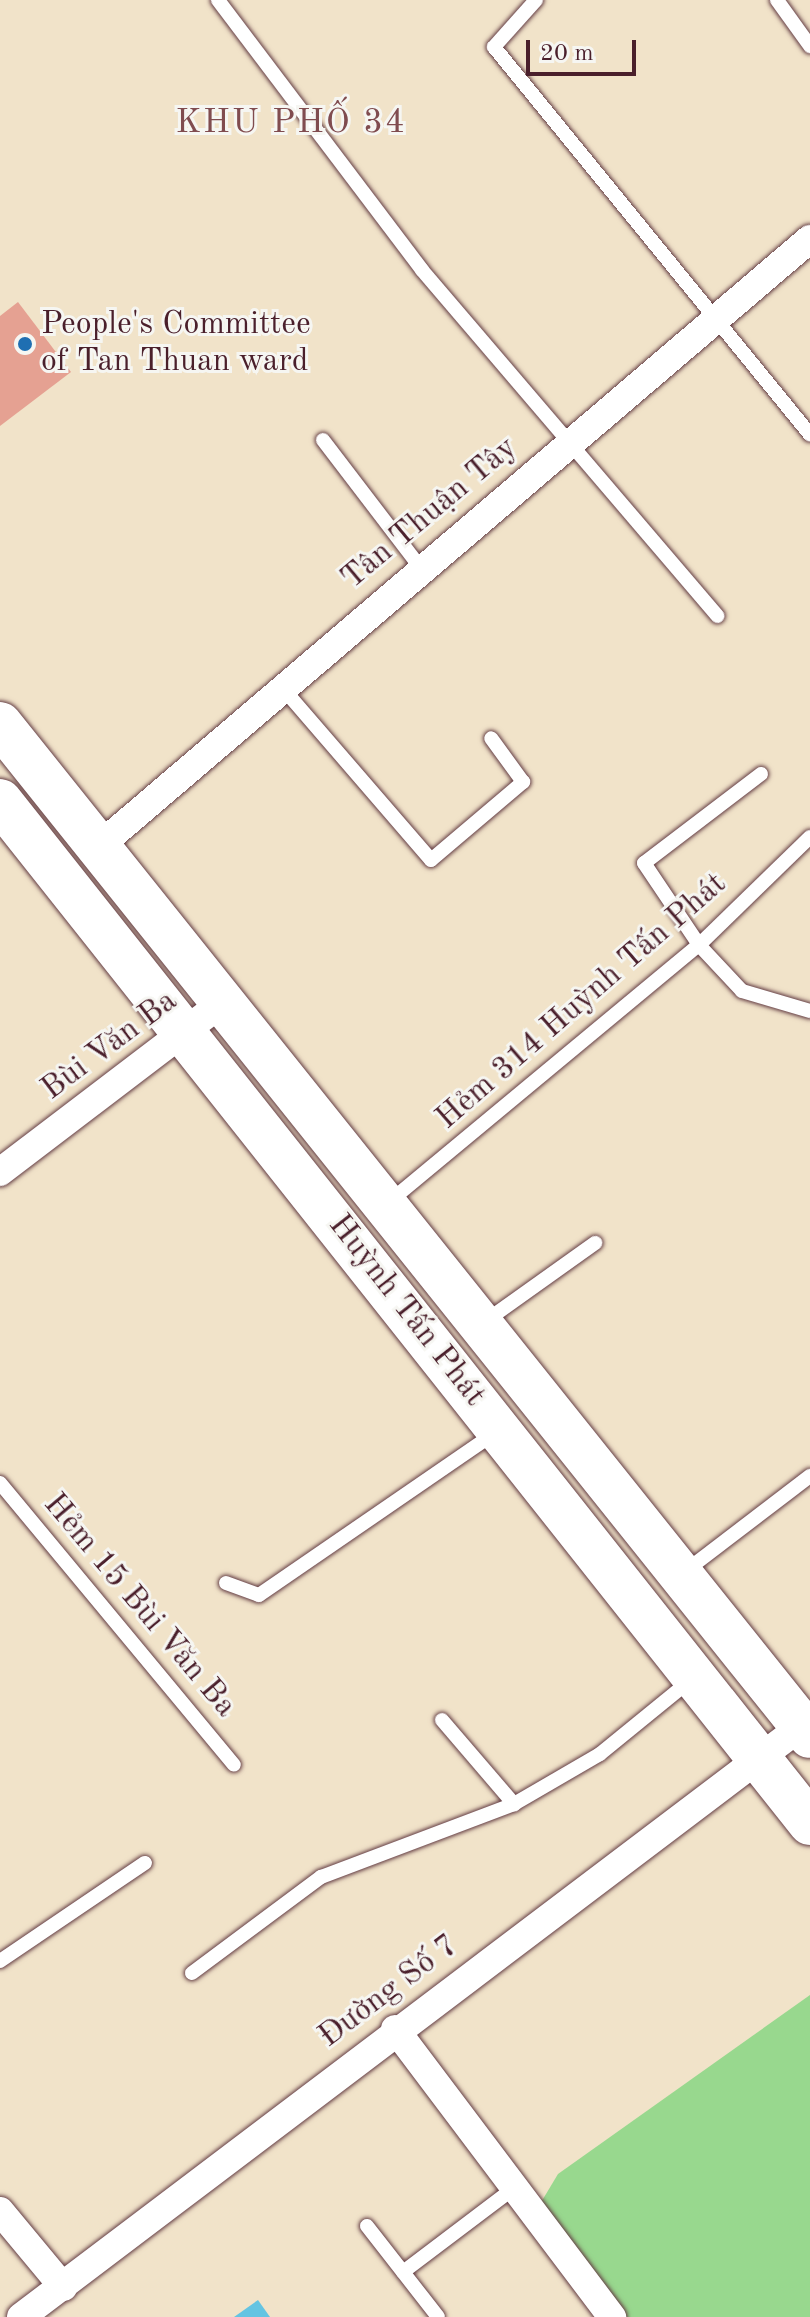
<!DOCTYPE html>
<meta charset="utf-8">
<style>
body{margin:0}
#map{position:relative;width:810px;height:2317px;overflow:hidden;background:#f1e3c9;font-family:"Old Standard TT",serif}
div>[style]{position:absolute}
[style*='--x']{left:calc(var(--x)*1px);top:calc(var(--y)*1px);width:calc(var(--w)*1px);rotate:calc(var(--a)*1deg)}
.green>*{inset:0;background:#98d88e}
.water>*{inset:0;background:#64c4e2}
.building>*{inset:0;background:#e5a192}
.roads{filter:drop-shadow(0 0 2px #633c43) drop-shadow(0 0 2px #633c43)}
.service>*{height:14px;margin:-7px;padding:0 7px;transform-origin:7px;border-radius:7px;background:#fff}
.minor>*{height:28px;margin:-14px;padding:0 14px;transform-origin:14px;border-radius:14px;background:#fff}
.primary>*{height:44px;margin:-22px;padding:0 22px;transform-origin:22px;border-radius:22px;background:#fff}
.dots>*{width:22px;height:22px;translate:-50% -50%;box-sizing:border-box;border:4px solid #f6f6f2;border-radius:50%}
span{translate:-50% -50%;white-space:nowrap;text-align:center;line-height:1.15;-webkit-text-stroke:6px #f6f6f2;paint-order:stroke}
.poi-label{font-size:32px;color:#4a1f2b}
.left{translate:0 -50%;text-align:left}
.street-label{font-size:32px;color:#4a1f2b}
.neighbourhood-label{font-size:34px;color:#804c4f;letter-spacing:2px}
.scale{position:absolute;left:526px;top:40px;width:110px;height:36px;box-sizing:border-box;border:4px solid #4a1f2b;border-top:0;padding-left:10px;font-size:24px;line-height:28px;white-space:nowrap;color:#4a1f2b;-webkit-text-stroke:6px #f6f6f2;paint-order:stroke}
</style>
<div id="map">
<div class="green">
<div style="clip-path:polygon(810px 1995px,810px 2317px,623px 2317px,540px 2204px,558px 2174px)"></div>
</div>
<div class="water">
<div style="clip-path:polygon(258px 2300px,270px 2317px,234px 2317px)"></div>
</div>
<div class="building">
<div style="clip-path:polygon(18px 302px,71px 372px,0 426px,0 316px)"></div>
</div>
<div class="roads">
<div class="service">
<div style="--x:218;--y:0;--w:338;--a:52.9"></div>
<div style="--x:422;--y:270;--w:455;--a:49.5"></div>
<div style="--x:536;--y:0;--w:63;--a:131.8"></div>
<div style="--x:494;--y:47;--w:500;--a:50.8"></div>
<div style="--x:777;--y:0;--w:57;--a:54.3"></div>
<div style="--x:323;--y:440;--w:160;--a:52.6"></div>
<div style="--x:280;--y:685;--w:231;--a:49.2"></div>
<div style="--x:431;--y:860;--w:121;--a:-40.3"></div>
<div style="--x:523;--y:782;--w:54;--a:-126"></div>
<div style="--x:761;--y:774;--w:147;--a:142.7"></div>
<div style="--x:644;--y:863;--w:99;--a:56.1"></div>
<div style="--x:699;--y:945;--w:63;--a:46.9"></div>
<div style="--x:742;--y:991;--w:71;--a:16.4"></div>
<div style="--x:389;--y:1202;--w:403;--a:-39.7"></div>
<div style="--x:699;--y:945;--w:155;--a:-44.2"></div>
<div style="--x:483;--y:1323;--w:138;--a:-35.5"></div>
<div style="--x:0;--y:1483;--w:366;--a:50.3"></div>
<div style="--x:683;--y:1573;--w:160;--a:-37.4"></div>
<div style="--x:226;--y:1583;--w:35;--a:20"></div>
<div style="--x:259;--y:1595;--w:288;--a:-34.5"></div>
<div style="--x:442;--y:1720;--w:111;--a:49.4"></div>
<div style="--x:0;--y:1961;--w:175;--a:-34.1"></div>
<div style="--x:192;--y:1973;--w:161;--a:-36.7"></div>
<div style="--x:321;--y:1877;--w:206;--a:-20.7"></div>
<div style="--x:514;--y:1804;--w:99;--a:-30.2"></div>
<div style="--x:600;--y:1754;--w:119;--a:-39.2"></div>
<div style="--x:367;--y:2226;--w:115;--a:52"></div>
<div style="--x:403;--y:2272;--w:139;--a:-37.1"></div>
</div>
<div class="minor">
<div style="--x:98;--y:847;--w:936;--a:-40.5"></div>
<div style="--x:0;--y:1172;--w:279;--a:-37.3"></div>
<div style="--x:395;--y:2029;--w:361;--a:53"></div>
<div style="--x:0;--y:2211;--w:99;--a:50.3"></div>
<div style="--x:21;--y:2317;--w:979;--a:-37.12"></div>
</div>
<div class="primary">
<div style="--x:0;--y:724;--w:1296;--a:51.33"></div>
<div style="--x:0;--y:801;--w:1304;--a:51.6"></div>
</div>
</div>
<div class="dots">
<div style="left:25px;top:344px;background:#1f6fb2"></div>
</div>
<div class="poi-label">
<span class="left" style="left:41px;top:344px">People's Committee<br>of Tan Thuan ward</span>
</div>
<div class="street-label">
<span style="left:430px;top:514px;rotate:-40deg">Tân Thuận Tây</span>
<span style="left:582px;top:1002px;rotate:-41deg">Hẻm 314 Huỳnh Tấn Phát</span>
<span style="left:110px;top:1046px;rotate:-37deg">Bùi Văn Ba</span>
<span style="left:406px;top:1311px;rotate:52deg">Huỳnh Tấn Phát</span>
<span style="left:139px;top:1606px;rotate:50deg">Hẻm 15 Bùi Văn Ba</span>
<span style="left:389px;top:1992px;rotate:-37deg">Đường Số 7</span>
</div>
<div class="neighbourhood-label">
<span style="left:291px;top:124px">KHU PHỐ 34</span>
</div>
<div class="scale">20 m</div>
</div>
